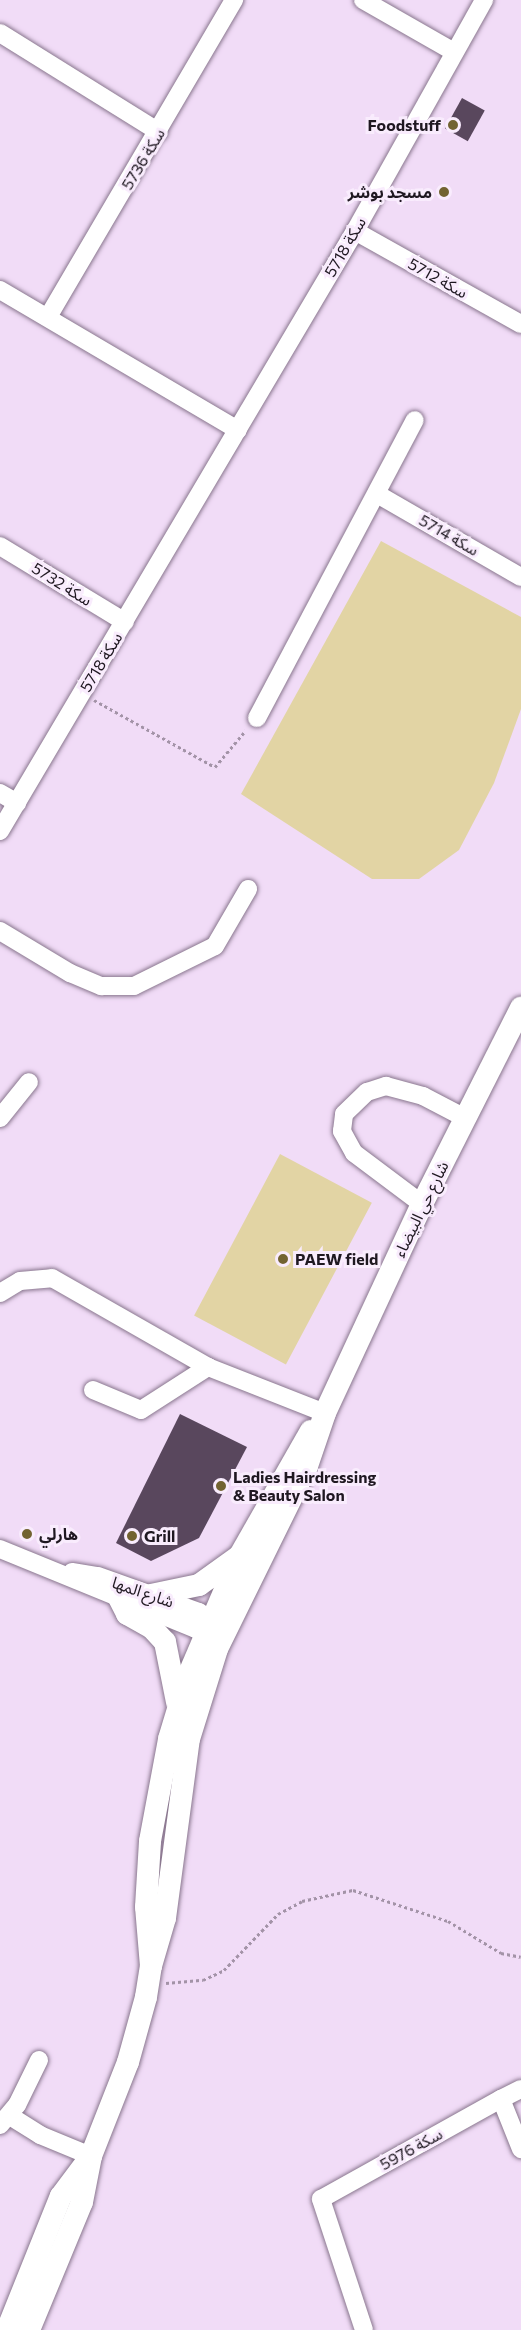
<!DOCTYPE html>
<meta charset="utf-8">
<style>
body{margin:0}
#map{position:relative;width:521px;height:2330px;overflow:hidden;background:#f1dcf7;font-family:Commissioner,"Noto Sans Arabic",sans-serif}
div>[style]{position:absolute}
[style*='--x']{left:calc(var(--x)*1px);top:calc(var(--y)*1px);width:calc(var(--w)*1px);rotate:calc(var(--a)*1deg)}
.green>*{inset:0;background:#e2d4a4;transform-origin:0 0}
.building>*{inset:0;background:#59475d;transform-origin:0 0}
.path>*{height:3px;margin-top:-1.5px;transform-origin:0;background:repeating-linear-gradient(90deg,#a393a7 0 3px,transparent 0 6px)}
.roads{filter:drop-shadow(0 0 2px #89768e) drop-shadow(0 0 2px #89768e)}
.minor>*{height:18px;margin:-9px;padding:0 9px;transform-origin:9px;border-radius:9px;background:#fff}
.major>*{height:22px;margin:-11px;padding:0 11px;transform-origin:11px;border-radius:11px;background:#fff}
.dots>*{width:16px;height:16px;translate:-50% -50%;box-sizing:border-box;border:3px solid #f9ecfd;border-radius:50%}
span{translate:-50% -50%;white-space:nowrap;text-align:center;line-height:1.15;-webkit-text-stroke:6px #f9ecfd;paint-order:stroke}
.poi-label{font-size:16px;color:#1f1821;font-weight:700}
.right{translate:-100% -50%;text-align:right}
.left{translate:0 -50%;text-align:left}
.street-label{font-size:16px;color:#1f1821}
</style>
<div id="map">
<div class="green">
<div style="clip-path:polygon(381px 541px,521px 617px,521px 709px,494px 783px,459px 850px,419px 879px,372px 879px,241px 794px)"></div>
<div style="left:280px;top:1154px;width:104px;height:183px;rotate:28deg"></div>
</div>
<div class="building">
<div style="left:462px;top:98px;width:26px;height:35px;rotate:29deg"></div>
<div style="clip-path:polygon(180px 1414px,247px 1447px,199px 1538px,151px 1561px,116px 1543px)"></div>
</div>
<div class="path">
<div style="--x:94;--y:700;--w:138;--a:29"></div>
<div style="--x:215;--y:767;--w:48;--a:-50"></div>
<div style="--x:166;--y:1983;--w:37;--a:-5"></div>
<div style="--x:203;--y:1980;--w:23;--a:-25"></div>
<div style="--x:224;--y:1970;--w:78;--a:-46"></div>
<div style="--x:278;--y:1914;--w:27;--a:-28"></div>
<div style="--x:302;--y:1901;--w:52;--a:-12.2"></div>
<div style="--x:353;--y:1890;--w:100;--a:18.1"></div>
<div style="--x:448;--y:1921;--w:62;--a:31.1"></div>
<div style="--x:501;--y:1953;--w:20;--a:11"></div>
</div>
<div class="roads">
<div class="minor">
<div style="--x:363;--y:0;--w:105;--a:29.7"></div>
<div style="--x:0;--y:33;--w:187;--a:31.9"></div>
<div style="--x:355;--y:231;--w:190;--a:29.3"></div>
<div style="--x:0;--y:290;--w:276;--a:30.5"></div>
<div style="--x:48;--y:317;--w:368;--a:-59.6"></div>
<div style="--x:377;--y:494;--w:166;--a:30"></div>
<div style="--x:0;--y:546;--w:146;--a:31.3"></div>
<div style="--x:257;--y:718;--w:337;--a:-62.1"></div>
<div style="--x:0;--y:793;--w:20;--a:30"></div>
<div style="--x:0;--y:831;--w:697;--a:-59.39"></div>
<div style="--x:355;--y:231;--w:265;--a:-60.8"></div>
<div style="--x:0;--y:931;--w:82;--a:31"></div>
<div style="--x:70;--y:973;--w:34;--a:23"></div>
<div style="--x:101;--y:986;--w:33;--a:0"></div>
<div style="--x:134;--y:986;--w:90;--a:-26.3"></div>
<div style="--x:215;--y:946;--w:66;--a:-59.9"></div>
<div style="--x:0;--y:1118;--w:46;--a:-51.1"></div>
<div style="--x:422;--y:1204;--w:85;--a:-143.1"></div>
<div style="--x:354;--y:1153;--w:25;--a:-119"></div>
<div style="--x:342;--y:1131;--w:17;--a:-83"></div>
<div style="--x:344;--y:1114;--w:32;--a:-44"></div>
<div style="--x:367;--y:1092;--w:20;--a:-18"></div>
<div style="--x:386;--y:1086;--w:38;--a:15"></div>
<div style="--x:423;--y:1096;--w:47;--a:27.6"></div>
<div style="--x:0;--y:1293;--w:23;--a:-31"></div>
<div style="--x:20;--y:1281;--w:32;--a:-5"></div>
<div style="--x:52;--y:1278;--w:180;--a:29.7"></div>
<div style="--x:208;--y:1367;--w:126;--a:21.5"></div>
<div style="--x:93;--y:1390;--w:52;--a:22.6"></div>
<div style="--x:141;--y:1410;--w:80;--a:-32.7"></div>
<div style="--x:0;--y:1549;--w:212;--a:22.2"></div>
<div style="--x:196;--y:1629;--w:23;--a:-5"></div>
<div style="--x:72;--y:1572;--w:26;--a:9"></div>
<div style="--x:98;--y:1576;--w:107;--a:19.6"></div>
<div style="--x:199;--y:1612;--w:15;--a:37"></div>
<div style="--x:211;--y:1621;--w:13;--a:67"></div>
<div style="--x:501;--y:2099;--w:22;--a:-27"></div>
<div style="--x:10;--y:2116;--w:36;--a:32"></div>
<div style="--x:40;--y:2135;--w:55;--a:22.4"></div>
<div style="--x:0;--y:2125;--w:26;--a:-50"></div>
<div style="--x:17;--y:2105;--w:50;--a:-63.9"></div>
<div style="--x:364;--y:2330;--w:138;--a:-108.2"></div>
<div style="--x:321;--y:2199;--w:206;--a:-29.1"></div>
<div style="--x:501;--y:2099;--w:54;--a:68.2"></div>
</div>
<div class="major">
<div style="--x:151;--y:1595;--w:49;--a:-11.8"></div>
<div style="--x:199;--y:1585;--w:48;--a:-35.7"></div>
<div style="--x:119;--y:1598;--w:18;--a:63"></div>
<div style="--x:127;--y:1614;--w:29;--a:29"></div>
<div style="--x:152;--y:1628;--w:19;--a:47"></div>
<div style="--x:165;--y:1642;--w:61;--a:78.7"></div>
<div style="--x:151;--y:1966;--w:50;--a:-73.7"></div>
<div style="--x:165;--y:1918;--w:181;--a:-82.4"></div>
<div style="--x:189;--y:1739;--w:94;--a:-72.7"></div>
<div style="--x:217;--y:1649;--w:204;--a:-63.8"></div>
<div style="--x:307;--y:1466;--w:56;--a:-71.2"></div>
<div style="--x:325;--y:1413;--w:230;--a:-65.1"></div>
<div style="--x:422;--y:1204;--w:220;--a:-63.2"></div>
<div style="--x:7;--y:2330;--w:144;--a:-68.1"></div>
<div style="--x:61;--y:2196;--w:50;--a:-53.1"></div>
<div style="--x:29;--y:2330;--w:139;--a:-67.5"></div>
<div style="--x:82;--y:2202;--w:47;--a:-78.9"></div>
<div style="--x:91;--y:2156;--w:101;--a:-68.5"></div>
<div style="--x:128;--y:2062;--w:67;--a:-74.5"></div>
<div style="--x:146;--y:1997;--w:31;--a:-81"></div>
<div style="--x:151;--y:1966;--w:59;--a:-94.8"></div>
<div style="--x:146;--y:1907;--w:66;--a:-86.5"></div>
<div style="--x:150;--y:1841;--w:104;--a:-79.4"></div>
<div style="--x:169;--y:1739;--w:66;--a:-73.2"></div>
<div style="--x:188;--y:1676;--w:129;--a:-66.8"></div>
<div style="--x:239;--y:1557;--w:145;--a:-60.3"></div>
</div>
</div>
<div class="dots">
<div style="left:453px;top:125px;background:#726331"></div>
<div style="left:444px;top:192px;background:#726331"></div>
<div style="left:283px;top:1259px;background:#726331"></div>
<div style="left:221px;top:1486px;background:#726331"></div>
<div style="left:27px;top:1534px;background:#726331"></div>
<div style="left:132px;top:1536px;background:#726331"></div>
</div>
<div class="poi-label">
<span class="right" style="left:441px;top:125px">Foodstuff</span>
<span class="right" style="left:432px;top:192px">مسجد بوشر</span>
<span class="left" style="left:295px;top:1259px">PAEW field</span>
<span class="left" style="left:233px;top:1486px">Ladies Hairdressing<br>&amp; Beauty Salon</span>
<span class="left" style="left:39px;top:1534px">هارلي</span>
<span class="left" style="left:144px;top:1536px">Grill</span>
</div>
<div class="street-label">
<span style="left:143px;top:159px;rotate:-59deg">سكة 5736</span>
<span style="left:345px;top:247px;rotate:-60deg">سكة 5718</span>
<span style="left:438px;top:278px;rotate:29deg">سكة 5712</span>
<span style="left:449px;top:535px;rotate:30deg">سكة 5714</span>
<span style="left:62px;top:584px;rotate:32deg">سكة 5732</span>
<span style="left:101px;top:662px;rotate:-59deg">سكة 5718</span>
<span style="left:421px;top:1209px;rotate:-64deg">شارع حي البيضاء</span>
<span style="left:143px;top:1592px;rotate:19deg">شارع المها</span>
<span style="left:411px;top:2149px;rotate:-29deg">سكة 5976</span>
</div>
</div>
